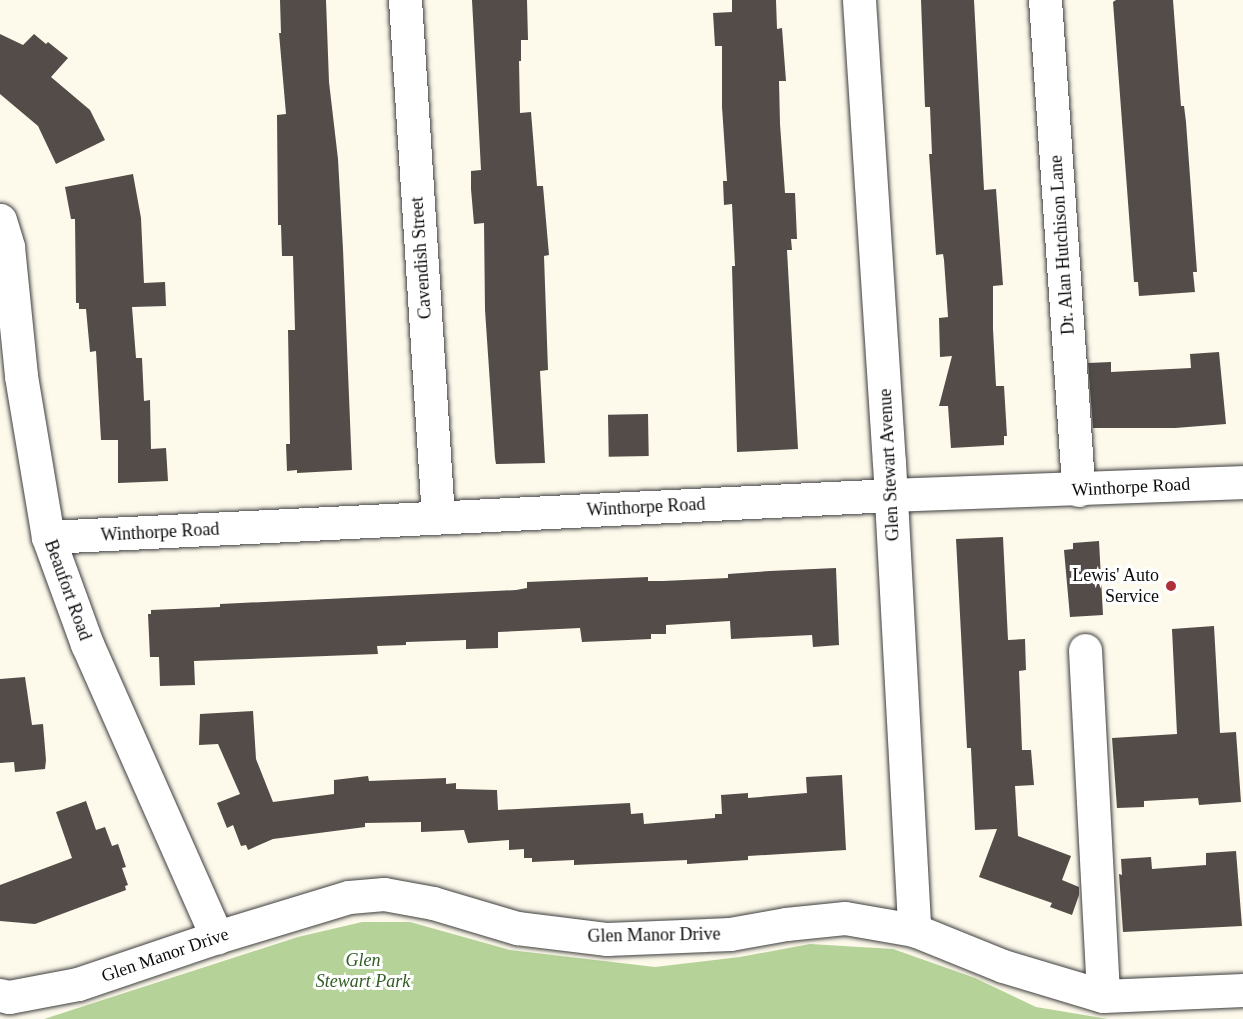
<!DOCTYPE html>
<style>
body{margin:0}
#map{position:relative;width:1243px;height:1019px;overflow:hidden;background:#fdf9eb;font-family:"Times New Roman",serif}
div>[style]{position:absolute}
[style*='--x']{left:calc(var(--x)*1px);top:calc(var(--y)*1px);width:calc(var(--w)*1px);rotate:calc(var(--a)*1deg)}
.forest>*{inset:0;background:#b5d399}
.building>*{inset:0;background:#534c48;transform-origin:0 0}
.roads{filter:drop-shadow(0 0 2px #3e3e3e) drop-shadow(0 0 2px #3e3e3e)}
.minor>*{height:33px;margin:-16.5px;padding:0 16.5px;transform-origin:16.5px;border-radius:16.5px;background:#fff}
.dots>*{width:16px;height:16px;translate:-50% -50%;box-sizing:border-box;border:3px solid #fff;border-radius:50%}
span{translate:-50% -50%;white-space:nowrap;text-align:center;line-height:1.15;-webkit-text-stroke:6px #fff;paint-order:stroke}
.street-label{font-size:18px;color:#0b0b0b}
.poi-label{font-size:18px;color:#0b0b0b}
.right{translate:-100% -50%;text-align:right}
.park-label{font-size:18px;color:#305c22;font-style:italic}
</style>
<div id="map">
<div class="forest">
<div style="clip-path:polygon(362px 922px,410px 922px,510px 950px,655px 967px,740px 957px,810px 944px,893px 949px,975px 978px,1036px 1007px,1108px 1019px,44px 1019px,298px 937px)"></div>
</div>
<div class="building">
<div style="clip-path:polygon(280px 0,326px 0,329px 82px,338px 159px,343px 249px,352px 470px,297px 473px,297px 470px,287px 471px,286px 444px,290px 444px,288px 330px,295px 330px,293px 256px,282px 256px,281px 225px,278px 225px,277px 115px,286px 114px,279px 33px,281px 33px)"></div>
<div style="clip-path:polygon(472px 0,527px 0,528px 40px,521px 40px,521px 61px,519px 61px,520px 113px,531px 112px,537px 186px,543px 186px,549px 255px,544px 256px,548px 370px,540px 371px,545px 463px,496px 464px,495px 458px,485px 310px,484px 223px,474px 224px,471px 189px,471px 171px,481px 170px)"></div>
<div style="clip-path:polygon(732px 0,776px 0,777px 29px,782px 28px,786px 81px,779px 81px,780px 124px,785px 193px,795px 193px,797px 239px,791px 239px,792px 250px,787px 250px,798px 449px,737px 452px,732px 266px,735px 266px,732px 204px,724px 205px,723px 181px,727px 181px,722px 107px,722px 46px,715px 46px,713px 13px,732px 12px)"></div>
<div style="clip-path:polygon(921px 0,974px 0,984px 190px,996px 189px,1003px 285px,993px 286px,993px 329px,996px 386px,1004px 386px,1007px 436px,1004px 436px,1004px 445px,951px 448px,948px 406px,939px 406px,952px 356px,940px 357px,939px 318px,948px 317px,944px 260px,943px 254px,936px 255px,929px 154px,932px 154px,930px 107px,925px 107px)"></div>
<div style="clip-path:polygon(1116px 0,1173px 0,1181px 106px,1184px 106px,1186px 122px,1197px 272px,1193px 272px,1195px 292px,1139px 296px,1138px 282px,1134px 282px,1113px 2px)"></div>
<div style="clip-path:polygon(0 34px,23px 45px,34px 34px,46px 44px,48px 42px,68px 58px,51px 77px,90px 110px,105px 140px,56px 164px,38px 126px,0 94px)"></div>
<div style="clip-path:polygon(133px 174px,141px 218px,144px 283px,165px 282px,166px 306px,132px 307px,136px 358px,142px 358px,144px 401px,150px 400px,151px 449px,166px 448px,168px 481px,118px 483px,118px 440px,101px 440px,96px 351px,90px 352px,86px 309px,79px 309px,79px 303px,76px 303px,75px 219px,71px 219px,65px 187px)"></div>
<div style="clip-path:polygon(1219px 352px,1226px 424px,1175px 428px,1093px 428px,1088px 363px,1111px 362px,1111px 372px,1191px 368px,1190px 354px)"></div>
<div style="left:648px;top:414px;width:42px;height:40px;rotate:89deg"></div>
<div style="clip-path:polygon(1003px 537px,1008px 640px,1025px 639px,1026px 670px,1019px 671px,1022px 750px,1031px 750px,1034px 785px,1015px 786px,1018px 836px,1071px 856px,1062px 880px,1079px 887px,1079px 895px,1072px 915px,1050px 907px,1052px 903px,979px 877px,997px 829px,975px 830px,971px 748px,967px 748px,956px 539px)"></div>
<div style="clip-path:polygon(1099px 541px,1103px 615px,1070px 617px,1064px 550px,1073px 549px,1073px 543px)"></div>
<div style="clip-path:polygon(836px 568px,839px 645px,813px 647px,812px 635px,731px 639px,730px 621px,666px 625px,666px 634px,651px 634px,651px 639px,582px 642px,580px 628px,498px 632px,498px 648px,466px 649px,466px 640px,406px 642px,406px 645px,377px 646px,378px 654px,194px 661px,195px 685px,160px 686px,159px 657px,150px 657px,148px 614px,151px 614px,151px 610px,220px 607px,220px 604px,516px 590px,527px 588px,527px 582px,648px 577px,648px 581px,663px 581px,728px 578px,728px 574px,770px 571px)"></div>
<div style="clip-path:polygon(1214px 626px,1220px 733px,1236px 732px,1241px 802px,1199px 805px,1198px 798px,1144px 801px,1144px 807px,1117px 808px,1112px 738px,1177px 734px,1172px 629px)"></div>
<div style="clip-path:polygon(25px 677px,32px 725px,43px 724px,46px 760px,45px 769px,15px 772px,14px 762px,0 763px,0 679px)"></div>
<div style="clip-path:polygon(253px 711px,256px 759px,273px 802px,334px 794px,334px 780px,368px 776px,369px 781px,446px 778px,446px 784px,456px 783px,456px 789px,497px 790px,498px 810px,630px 803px,631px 814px,643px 813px,644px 824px,715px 818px,715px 814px,722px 814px,721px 795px,748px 793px,748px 798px,807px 793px,806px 777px,842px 775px,846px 850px,748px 856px,748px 860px,687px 864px,687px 860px,574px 865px,574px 860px,532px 862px,532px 858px,524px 858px,524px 849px,509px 850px,509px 840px,468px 843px,464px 830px,421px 832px,421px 822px,365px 823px,365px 827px,273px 839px,248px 850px,246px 845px,241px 846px,233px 825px,227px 828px,217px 803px,240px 794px,218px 744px,199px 745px,200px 714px)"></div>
<div style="clip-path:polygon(86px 801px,96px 830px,105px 827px,112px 846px,118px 844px,126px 867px,122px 868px,128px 885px,125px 886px,126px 890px,35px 924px,0 921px,0 885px,72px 858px,56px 812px)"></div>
<div style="clip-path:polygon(1236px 851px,1242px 926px,1123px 932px,1119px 874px,1122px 875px,1121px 859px,1151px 857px,1152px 869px,1206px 865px,1206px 853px)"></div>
</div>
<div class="roads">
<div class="minor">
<div style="--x:405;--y:0;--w:518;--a:86.35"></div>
<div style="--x:859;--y:0;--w:463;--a:86.3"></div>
<div style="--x:889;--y:462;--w:469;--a:86.9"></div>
<div style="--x:1045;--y:0;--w:491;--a:86.1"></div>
<div style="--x:0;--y:220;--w:28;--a:73"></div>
<div style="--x:8;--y:247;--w:130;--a:84.2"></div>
<div style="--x:21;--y:376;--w:163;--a:80.5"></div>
<div style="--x:48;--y:537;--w:114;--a:70"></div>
<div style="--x:87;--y:644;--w:321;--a:66.1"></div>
<div style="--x:48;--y:537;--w:844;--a:-2.85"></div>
<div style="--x:891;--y:495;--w:352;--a:-2.1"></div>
<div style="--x:1085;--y:650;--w:346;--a:87"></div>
<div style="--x:0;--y:995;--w:9;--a:13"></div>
<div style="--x:9;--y:997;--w:70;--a:-10.7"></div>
<div style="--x:78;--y:984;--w:147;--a:-18.7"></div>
<div style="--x:217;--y:937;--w:138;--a:-16.9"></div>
<div style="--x:349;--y:897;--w:35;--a:-5"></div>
<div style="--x:384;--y:894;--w:50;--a:10.4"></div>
<div style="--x:433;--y:903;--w:88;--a:16.6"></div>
<div style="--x:517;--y:928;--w:91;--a:7"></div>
<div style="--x:607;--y:939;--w:123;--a:-2.3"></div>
<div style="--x:730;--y:934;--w:57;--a:-10.1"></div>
<div style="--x:786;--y:924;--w:59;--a:-5.8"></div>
<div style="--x:845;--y:918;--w:70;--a:9.9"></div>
<div style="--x:914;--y:930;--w:96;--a:22"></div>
<div style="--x:1003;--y:966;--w:104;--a:16.7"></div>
<div style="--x:1103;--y:996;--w:140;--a:-2.5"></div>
</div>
</div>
<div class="dots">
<div style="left:1171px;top:586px;background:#ad313b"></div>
</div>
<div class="street-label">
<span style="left:1062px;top:245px;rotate:-94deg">Dr. Alan Hutchison Lane</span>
<span style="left:421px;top:258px;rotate:-94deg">Cavendish Street</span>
<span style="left:889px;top:465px;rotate:-93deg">Glen Stewart Avenue</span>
<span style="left:1131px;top:487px;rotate:-3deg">Winthorpe Road</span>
<span style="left:646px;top:507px;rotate:-3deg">Winthorpe Road</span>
<span style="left:160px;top:532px;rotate:-3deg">Winthorpe Road</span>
<span style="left:68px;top:590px;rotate:70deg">Beaufort Road</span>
<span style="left:654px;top:935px;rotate:-1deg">Glen Manor Drive</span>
<span style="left:165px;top:955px;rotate:-19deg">Glen Manor Drive</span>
</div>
<div class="poi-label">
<span class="right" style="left:1159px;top:586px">Lewis' Auto<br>Service</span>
</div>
<div class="park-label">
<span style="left:363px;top:971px">Glen<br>Stewart Park</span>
</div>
</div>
